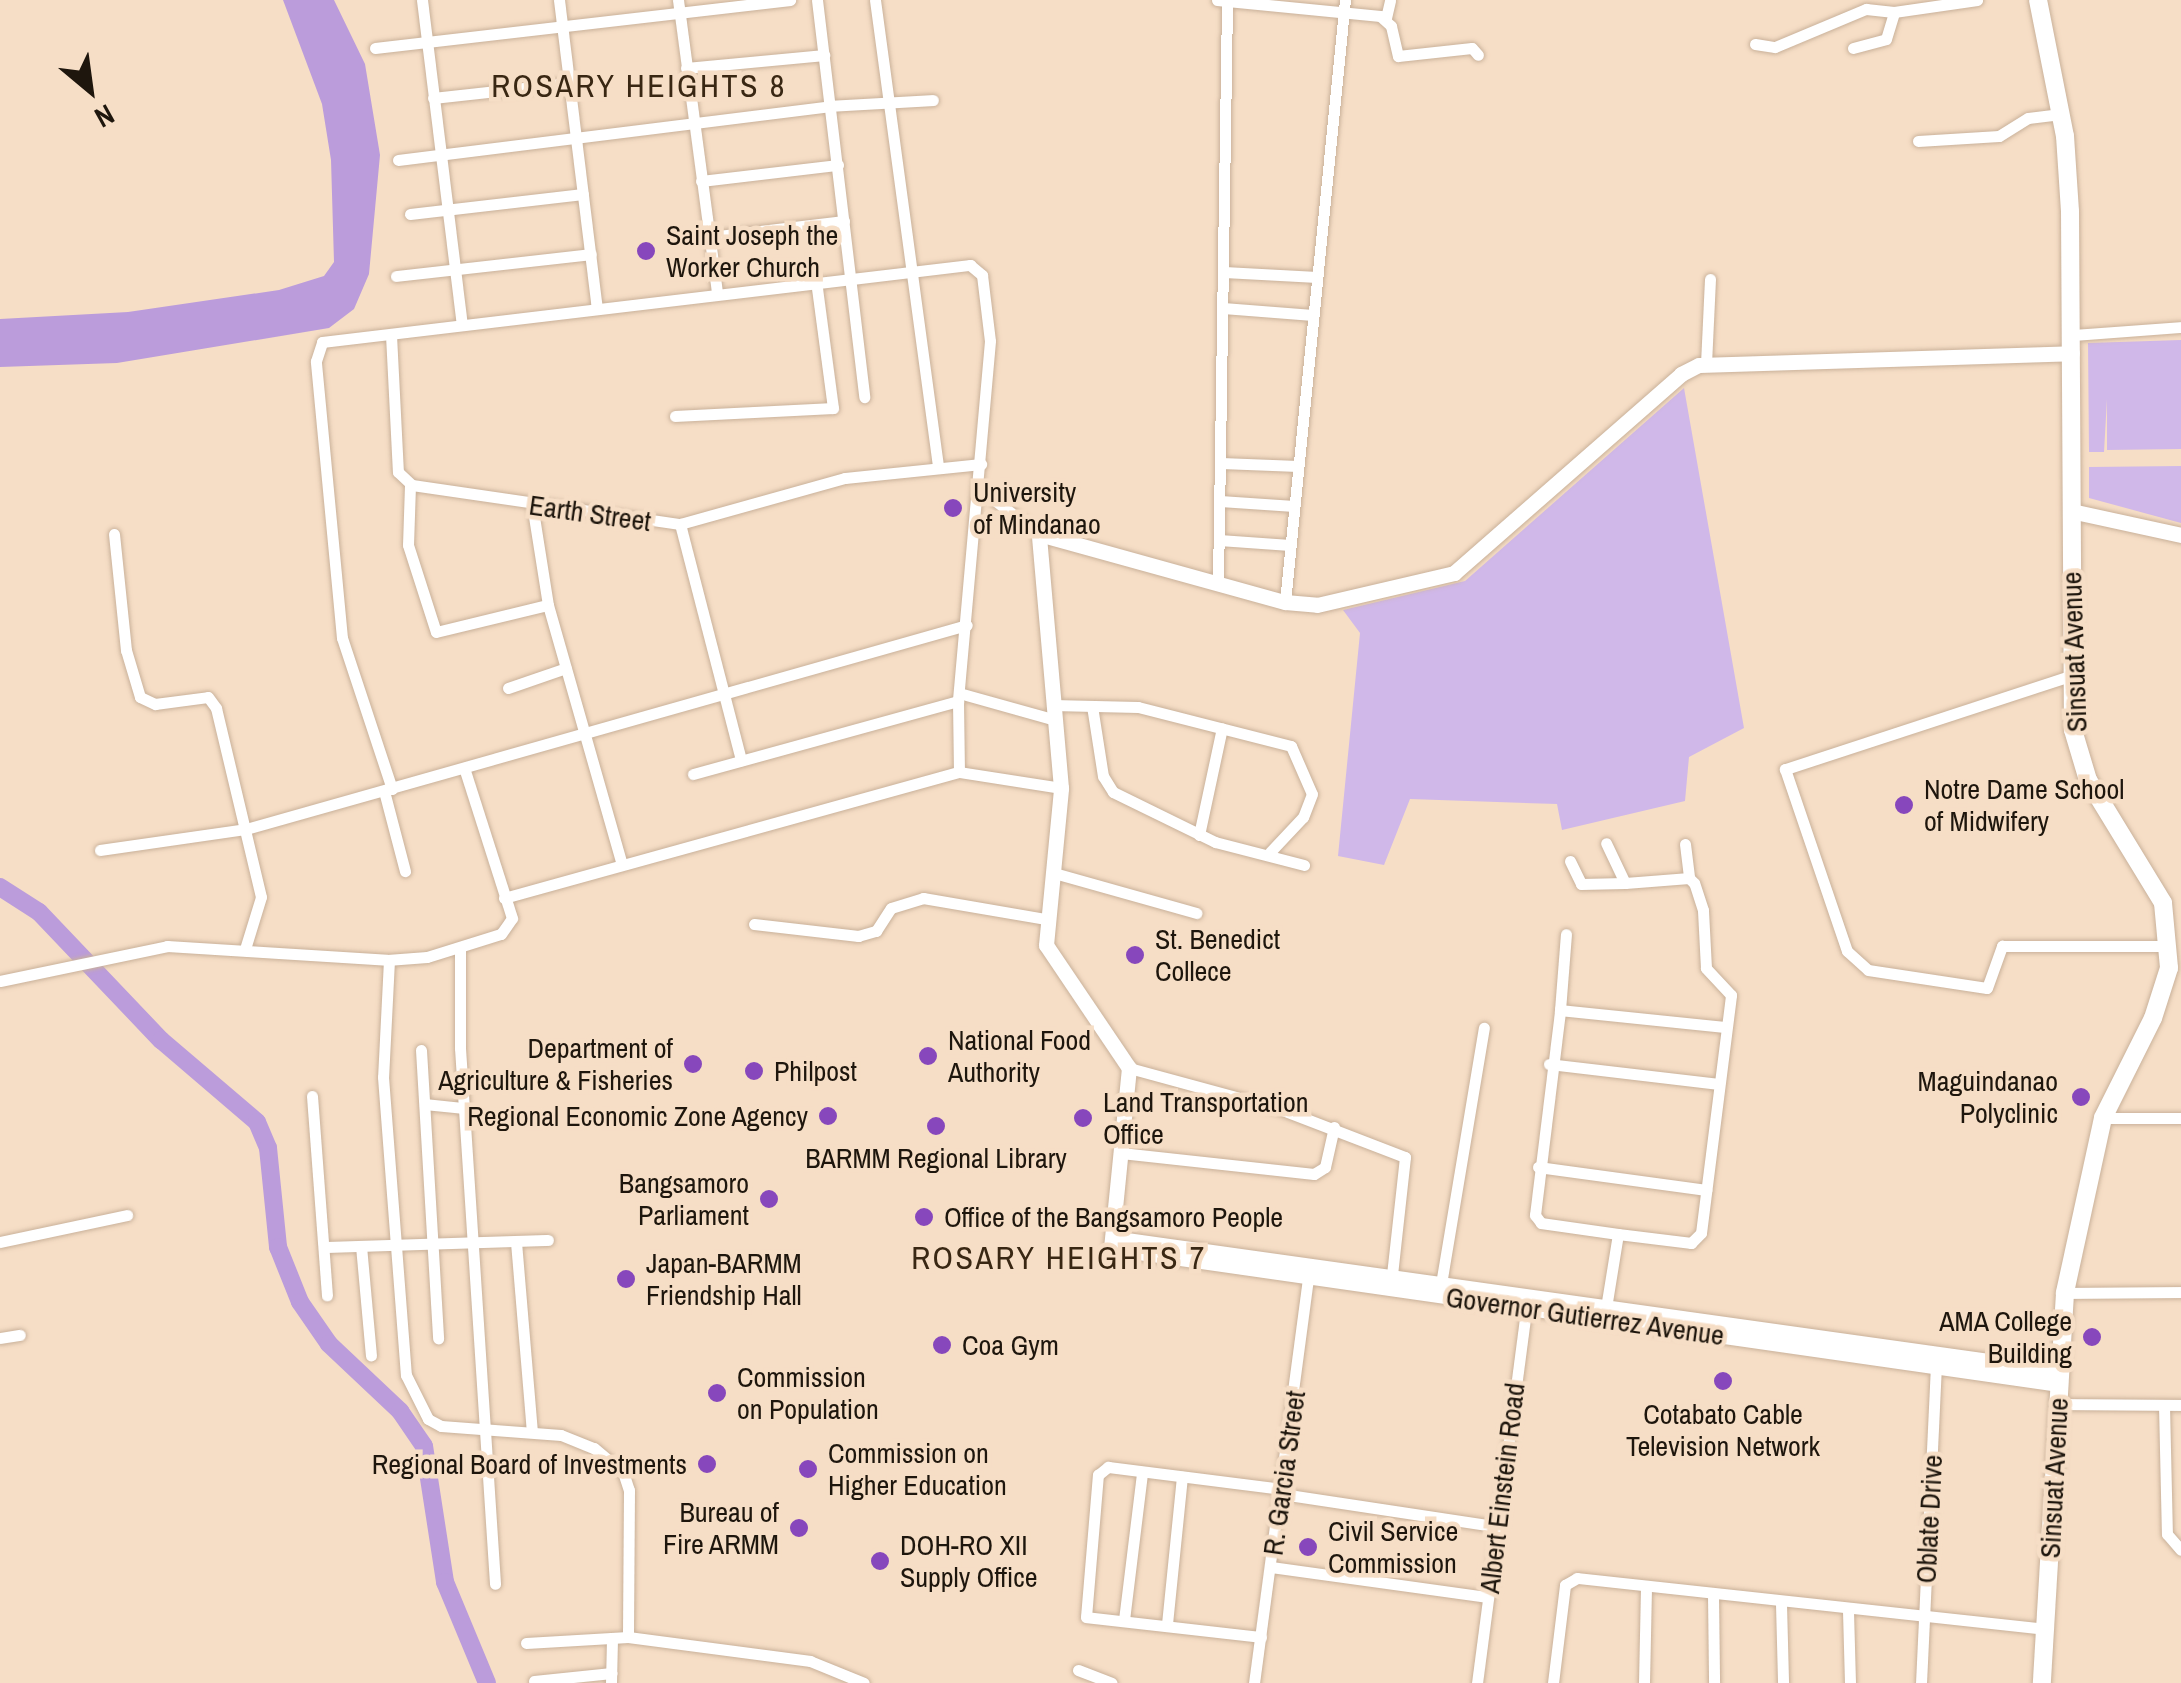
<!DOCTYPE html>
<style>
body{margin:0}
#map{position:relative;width:2181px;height:1683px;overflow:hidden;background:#f6dec6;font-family:"Archivo Narrow",sans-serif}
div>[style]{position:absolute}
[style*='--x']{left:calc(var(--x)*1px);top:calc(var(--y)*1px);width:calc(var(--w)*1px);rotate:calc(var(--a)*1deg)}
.green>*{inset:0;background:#d0b8e9}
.water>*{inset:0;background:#bb9cdb}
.river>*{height:18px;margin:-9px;padding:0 9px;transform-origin:9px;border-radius:9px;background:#bb9cdb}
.roads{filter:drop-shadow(0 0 2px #c9b19a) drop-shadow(0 0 2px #c9b19a)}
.street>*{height:11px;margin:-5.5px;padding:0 5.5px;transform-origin:5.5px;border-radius:5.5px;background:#fff}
.secondary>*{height:15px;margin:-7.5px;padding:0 7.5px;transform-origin:7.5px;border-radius:7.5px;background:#fff}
.primary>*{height:18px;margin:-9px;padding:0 9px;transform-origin:9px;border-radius:9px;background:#fff}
.dots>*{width:28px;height:28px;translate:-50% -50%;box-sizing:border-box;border:5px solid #f6dec6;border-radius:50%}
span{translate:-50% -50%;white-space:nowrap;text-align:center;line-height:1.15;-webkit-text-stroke:9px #f6dec6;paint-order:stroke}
.poi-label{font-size:28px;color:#1e160d}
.left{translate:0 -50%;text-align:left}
.right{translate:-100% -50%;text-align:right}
.street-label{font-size:28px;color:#1e160d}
.quarter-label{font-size:32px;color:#392713;letter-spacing:2.5px}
.north{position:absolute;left:40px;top:40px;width:100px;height:100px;-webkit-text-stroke:8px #f6dec6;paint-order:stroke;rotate:151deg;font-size:28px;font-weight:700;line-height:40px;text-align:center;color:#1e160d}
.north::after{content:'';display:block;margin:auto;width:35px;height:45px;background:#1e160d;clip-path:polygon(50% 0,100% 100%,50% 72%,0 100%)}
</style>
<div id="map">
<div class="green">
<div style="clip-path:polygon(2181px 340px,2181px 449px,2107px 450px,2107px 399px,2104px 452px,2089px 452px,2088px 343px)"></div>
<div style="clip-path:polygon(1684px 388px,1744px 728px,1689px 757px,1685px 801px,1562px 830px,1557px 804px,1410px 799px,1384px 865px,1338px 856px,1360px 633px,1343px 610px,1465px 581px)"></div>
<div style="clip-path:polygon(2181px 466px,2181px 523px,2089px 498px,2089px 467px)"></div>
</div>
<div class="water">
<div style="clip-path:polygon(283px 0,334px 0,365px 64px,380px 155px,369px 274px,354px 309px,329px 328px,117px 363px,0 367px,0 319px,128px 312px,279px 290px,324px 276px,334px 262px,331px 160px,322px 104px)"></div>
</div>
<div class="river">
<div style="--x:0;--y:887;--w:46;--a:32.7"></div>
<div style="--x:39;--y:912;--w:177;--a:46.4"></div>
<div style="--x:161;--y:1040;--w:126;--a:40.5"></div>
<div style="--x:257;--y:1122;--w:28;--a:67"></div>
<div style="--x:268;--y:1148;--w:100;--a:84.2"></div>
<div style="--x:278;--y:1247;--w:59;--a:68.2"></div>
<div style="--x:300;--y:1302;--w:51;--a:55.4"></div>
<div style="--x:329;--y:1344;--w:98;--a:43.3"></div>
<div style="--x:400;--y:1411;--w:42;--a:55.6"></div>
<div style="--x:424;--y:1446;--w:138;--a:81.2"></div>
<div style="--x:445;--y:1582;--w:109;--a:67.4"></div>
</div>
<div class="roads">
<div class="street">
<div style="--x:422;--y:0;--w:327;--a:83"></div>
<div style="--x:559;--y:0;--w:310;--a:83"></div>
<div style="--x:678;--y:0;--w:295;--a:82.4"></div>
<div style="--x:817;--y:0;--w:400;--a:83.2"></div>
<div style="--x:875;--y:0;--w:469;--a:82.3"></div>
<div style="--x:1217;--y:0;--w:164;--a:5.6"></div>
<div style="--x:1380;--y:16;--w:15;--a:42"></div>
<div style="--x:1391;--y:26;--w:31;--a:77"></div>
<div style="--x:1398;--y:56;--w:74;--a:-6.2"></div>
<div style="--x:1472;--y:48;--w:9;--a:49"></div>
<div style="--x:1386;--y:18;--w:18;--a:-77"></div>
<div style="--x:1755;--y:44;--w:20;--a:9"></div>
<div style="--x:1775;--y:47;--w:99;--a:-22.7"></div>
<div style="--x:1866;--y:9;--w:28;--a:6"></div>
<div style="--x:1894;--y:12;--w:84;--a:-8.2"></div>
<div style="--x:375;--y:48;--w:418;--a:-6.6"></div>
<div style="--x:1853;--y:48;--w:34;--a:-15"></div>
<div style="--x:1886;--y:39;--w:28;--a:-73"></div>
<div style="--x:686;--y:68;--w:139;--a:-5.4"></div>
<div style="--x:433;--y:98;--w:137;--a:-6.3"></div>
<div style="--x:1918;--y:141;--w:81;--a:-3.5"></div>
<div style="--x:1999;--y:136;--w:34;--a:-32"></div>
<div style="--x:2028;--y:118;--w:33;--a:-7"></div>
<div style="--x:398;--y:160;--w:434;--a:-7.1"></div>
<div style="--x:829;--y:106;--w:104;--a:-3.3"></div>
<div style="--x:701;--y:181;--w:138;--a:-6.7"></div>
<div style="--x:410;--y:214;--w:174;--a:-6.6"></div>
<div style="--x:710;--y:237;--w:135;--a:-6.8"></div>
<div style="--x:1224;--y:272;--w:93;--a:3.1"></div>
<div style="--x:396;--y:276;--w:196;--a:-6.4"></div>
<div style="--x:1223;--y:308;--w:90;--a:4.4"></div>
<div style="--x:391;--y:335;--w:137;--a:87.1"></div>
<div style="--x:398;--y:472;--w:19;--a:43"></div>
<div style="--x:412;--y:485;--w:271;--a:8.3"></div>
<div style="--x:680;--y:524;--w:171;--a:-15.6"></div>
<div style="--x:845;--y:478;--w:137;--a:-5.9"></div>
<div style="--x:2072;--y:335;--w:109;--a:-4.2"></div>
<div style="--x:1706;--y:364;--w:85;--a:-87.3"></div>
<div style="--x:675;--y:416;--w:158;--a:-2.9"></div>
<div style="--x:833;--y:408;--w:128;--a:-97.6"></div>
<div style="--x:1221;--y:463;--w:77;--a:2.2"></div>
<div style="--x:410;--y:485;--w:60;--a:91.9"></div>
<div style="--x:408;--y:545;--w:91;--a:72.2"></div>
<div style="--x:436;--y:632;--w:115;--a:-13.6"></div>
<div style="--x:981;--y:490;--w:73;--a:37.2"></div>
<div style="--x:1220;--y:501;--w:74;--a:3.9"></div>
<div style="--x:532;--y:504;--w:102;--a:81"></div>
<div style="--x:548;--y:605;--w:269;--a:74.1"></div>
<div style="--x:680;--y:524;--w:244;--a:75.5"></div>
<div style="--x:114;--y:534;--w:117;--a:84.1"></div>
<div style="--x:126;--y:650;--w:49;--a:73.4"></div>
<div style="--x:140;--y:697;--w:17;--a:25"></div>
<div style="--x:155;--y:704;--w:53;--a:-7.5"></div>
<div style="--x:208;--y:697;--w:14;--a:54"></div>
<div style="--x:216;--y:708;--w:194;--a:76.6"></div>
<div style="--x:261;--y:897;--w:54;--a:107.1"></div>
<div style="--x:1219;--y:540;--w:71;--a:4"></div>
<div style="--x:1218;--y:582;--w:582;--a:-89.11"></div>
<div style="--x:1285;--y:602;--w:605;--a:-84.31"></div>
<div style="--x:2070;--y:676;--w:300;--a:161.9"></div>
<div style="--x:1785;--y:769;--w:192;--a:71.2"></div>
<div style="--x:1847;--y:951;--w:28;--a:42"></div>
<div style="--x:1868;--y:970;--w:120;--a:8.6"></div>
<div style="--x:1987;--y:988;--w:45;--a:-70.3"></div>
<div style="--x:2002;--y:946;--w:167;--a:0"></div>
<div style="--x:508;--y:688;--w:61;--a:-19"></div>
<div style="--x:959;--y:693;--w:97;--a:15.6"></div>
<div style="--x:1052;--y:705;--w:86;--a:1.3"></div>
<div style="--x:1138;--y:707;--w:158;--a:14.3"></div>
<div style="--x:1291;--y:746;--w:52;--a:66.4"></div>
<div style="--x:1312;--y:794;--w:25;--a:111"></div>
<div style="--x:1303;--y:817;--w:48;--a:133.3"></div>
<div style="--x:1092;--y:706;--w:71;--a:81.1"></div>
<div style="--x:1103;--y:776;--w:19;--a:58"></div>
<div style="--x:1113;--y:792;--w:114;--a:26.1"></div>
<div style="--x:1215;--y:842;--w:92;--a:14.5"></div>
<div style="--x:693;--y:774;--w:275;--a:-15.4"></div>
<div style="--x:392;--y:789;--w:159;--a:-108.3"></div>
<div style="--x:342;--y:638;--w:278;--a:-95.4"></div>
<div style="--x:316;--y:361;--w:20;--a:-72"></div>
<div style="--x:322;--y:342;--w:653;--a:-6.78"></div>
<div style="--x:970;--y:265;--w:16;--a:40"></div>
<div style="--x:982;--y:275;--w:66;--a:83.1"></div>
<div style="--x:990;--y:341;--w:361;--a:95.1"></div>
<div style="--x:958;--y:701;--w:71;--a:89.2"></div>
<div style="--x:384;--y:791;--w:83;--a:75.3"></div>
<div style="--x:1199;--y:835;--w:109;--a:-77.9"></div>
<div style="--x:1685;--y:844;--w:34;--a:83"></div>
<div style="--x:100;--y:850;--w:148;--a:-8.2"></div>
<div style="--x:246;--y:829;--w:749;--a:-15.8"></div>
<div style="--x:1570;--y:861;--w:25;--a:64"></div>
<div style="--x:1581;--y:884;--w:44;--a:-1.3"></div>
<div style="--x:1054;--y:873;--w:148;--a:15.7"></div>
<div style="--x:504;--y:898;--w:472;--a:-15.5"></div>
<div style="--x:959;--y:772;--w:103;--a:8.9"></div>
<div style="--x:754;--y:924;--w:105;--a:6.6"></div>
<div style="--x:858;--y:936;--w:19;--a:-16"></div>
<div style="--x:876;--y:931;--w:27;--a:-57"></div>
<div style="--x:891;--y:908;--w:34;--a:-17"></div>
<div style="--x:923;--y:898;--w:125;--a:9.7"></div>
<div style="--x:460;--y:949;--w:99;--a:90"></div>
<div style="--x:460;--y:1048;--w:537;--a:86.26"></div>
<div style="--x:389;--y:960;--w:117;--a:92.9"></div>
<div style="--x:383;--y:1077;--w:299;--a:85.6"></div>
<div style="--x:406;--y:1375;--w:49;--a:63.4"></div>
<div style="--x:428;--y:1419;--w:15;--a:28"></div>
<div style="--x:441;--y:1426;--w:120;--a:4.3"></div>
<div style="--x:561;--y:1435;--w:35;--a:22"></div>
<div style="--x:594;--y:1448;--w:38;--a:40"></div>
<div style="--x:623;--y:1472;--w:19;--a:72"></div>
<div style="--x:629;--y:1490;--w:147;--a:90.4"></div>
<div style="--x:628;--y:1637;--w:184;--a:7.5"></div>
<div style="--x:810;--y:1661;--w:58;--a:22.2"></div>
<div style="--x:0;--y:981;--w:171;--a:-11.8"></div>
<div style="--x:167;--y:946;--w:220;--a:3.6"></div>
<div style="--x:387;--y:960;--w:40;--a:-4.3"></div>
<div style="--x:427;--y:957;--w:77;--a:-17.3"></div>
<div style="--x:501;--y:934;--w:19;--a:-55"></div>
<div style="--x:512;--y:918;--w:157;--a:-107.7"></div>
<div style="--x:1560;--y:1010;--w:76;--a:-85.5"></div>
<div style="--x:421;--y:1050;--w:289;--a:86.6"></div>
<div style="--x:1549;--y:1064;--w:170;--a:6.7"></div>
<div style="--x:1129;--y:1068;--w:156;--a:15.2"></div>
<div style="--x:1280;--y:1109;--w:134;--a:21"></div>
<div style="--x:1405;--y:1157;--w:128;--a:96.3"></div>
<div style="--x:312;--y:1096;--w:200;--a:85.7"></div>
<div style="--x:425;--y:1104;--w:39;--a:6"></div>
<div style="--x:2103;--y:1118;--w:78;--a:0"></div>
<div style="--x:1121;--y:1153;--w:194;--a:6.2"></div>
<div style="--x:1314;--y:1174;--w:13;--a:-32"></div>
<div style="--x:1325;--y:1167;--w:41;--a:-77.3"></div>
<div style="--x:1538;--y:1167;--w:170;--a:7.8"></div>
<div style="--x:1618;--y:1234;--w:78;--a:-171.9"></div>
<div style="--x:1541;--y:1223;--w:10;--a:-127"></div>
<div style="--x:1535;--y:1215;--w:207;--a:-83"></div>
<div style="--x:1560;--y:1010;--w:165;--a:5.9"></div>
<div style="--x:0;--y:1242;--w:130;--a:-12"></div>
<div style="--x:516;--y:1242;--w:190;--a:85.2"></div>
<div style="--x:361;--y:1246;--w:110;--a:84.8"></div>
<div style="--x:324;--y:1247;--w:224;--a:-1.8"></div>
<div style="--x:1440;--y:1290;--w:266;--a:-80.5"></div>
<div style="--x:2065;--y:1293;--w:116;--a:-0.5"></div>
<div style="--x:1605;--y:1314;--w:81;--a:-80.8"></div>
<div style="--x:1618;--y:1234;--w:74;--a:7"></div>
<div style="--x:1691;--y:1243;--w:14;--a:-45"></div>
<div style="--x:1701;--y:1233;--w:240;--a:-82.8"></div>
<div style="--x:1731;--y:995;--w:37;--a:-133"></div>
<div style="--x:1706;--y:968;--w:58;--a:-93"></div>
<div style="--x:1703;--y:910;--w:28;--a:-108"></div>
<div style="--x:1694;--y:883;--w:7;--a:-135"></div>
<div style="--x:1689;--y:878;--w:64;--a:175.5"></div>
<div style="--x:1625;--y:883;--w:44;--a:-115.4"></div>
<div style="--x:0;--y:1338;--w:20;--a:-9"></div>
<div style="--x:2058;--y:1404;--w:123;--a:0.5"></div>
<div style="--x:2164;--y:1405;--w:129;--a:88.7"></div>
<div style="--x:2167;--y:1534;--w:21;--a:49"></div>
<div style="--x:1282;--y:1494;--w:214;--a:8.6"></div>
<div style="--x:1271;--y:1567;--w:219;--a:7.9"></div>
<div style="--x:1713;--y:1595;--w:88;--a:89.3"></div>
<div style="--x:1781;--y:1604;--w:79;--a:88.5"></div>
<div style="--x:1848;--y:1611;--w:72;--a:88.4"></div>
<div style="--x:1124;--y:1620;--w:148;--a:-83"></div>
<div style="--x:1167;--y:1624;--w:148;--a:-84.2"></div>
<div style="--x:1261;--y:1637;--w:176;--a:-173.5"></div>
<div style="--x:1086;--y:1617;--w:143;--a:-85.2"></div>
<div style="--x:1098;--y:1475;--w:13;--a:-39"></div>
<div style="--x:1108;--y:1467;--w:176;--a:7.2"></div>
<div style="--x:526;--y:1643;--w:102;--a:-3.4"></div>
<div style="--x:1078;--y:1670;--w:36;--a:21"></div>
<div style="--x:534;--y:1681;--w:78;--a:-5.9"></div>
<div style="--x:611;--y:1683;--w:45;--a:-88.7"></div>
<div style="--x:1254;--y:1683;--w:415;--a:-82.4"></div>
<div style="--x:1477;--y:1683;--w:384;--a:-82.5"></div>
<div style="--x:1553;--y:1683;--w:99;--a:-83"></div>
<div style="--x:1565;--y:1585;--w:14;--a:-30"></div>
<div style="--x:1577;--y:1578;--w:471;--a:6.2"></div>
<div style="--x:1644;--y:1683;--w:95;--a:-88.8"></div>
<div style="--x:1921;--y:1683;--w:320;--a:-87.3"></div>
</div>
<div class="secondary">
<div style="--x:2071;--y:511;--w:113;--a:12.3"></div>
<div style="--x:1119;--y:1239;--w:950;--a:7.99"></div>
<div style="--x:2059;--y:1384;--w:958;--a:-171.84"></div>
<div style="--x:1111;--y:1248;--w:181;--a:-84.3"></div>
<div style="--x:1129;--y:1068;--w:148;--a:-124"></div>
<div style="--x:1046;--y:945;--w:158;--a:-84.5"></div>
<div style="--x:1061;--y:788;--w:255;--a:-95"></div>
<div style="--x:1039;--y:534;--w:255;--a:15.5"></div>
<div style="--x:1285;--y:602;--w:32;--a:5"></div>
<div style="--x:1317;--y:605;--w:141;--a:-13.1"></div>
<div style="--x:1454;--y:573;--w:302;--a:-41.2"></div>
<div style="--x:1681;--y:374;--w:20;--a:-27"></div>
<div style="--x:1699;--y:365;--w:373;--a:-1.8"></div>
</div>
<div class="primary">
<div style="--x:2038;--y:0;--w:139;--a:78.8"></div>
<div style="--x:2065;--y:136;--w:75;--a:86.2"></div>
<div style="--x:2070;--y:211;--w:519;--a:89.67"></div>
<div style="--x:2073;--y:730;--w:52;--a:73.3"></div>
<div style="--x:2088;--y:780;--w:144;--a:58.6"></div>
<div style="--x:2163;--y:903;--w:65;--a:84.7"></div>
<div style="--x:2169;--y:968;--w:52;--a:107.7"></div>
<div style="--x:2153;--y:1018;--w:112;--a:116.6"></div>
<div style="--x:2103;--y:1118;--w:179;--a:102.3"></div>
<div style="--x:2065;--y:1293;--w:391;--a:93.4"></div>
</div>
</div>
<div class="dots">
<div style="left:646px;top:251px;background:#8747bc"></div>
<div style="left:953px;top:508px;background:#8747bc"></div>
<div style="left:1904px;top:805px;background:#8747bc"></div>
<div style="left:1135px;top:955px;background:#8747bc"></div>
<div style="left:928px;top:1056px;background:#8747bc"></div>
<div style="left:693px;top:1064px;background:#8747bc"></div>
<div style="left:754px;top:1071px;background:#8747bc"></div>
<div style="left:2081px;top:1097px;background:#8747bc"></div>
<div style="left:828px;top:1116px;background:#8747bc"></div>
<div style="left:1083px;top:1118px;background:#8747bc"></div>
<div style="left:936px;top:1126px;background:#8747bc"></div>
<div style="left:769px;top:1199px;background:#8747bc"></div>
<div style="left:924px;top:1217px;background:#8747bc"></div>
<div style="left:626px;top:1279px;background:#8747bc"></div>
<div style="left:2092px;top:1337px;background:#8747bc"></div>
<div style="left:942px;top:1345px;background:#8747bc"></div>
<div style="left:1723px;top:1381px;background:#8747bc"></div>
<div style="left:717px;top:1393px;background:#8747bc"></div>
<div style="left:707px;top:1464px;background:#8747bc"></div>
<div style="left:808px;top:1469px;background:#8747bc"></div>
<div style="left:799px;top:1528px;background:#8747bc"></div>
<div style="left:1308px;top:1547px;background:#8747bc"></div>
<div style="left:880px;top:1561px;background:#8747bc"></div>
</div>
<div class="poi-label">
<span class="left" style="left:666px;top:251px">Saint Joseph the<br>Worker Church</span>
<span class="left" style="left:973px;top:508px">University<br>of Mindanao</span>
<span class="left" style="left:1924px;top:805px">Notre Dame School<br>of Midwifery</span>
<span class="left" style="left:1155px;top:955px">St. Benedict<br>Collece</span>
<span class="left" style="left:948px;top:1056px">National Food<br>Authority</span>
<span class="right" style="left:673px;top:1064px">Department of<br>Agriculture &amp; Fisheries</span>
<span class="left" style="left:774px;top:1071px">Philpost</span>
<span class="right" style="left:2058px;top:1097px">Maguindanao<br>Polyclinic</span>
<span class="left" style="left:1103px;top:1118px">Land Transportation<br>Office</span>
<span class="right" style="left:808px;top:1116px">Regional Economic Zone Agency</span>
<span style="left:936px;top:1158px">BARMM Regional Library</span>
<span class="right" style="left:749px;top:1199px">Bangsamoro<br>Parliament</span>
<span class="left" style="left:944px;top:1217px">Office of the Bangsamoro People</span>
<span class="left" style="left:646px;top:1279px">Japan-BARMM<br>Friendship Hall</span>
<span class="right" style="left:2072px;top:1337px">AMA College<br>Building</span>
<span class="left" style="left:962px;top:1345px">Coa Gym</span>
<span class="left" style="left:737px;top:1393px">Commission<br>on Population</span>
<span style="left:1723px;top:1430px">Cotabato Cable<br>Television Network</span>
<span class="left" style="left:828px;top:1469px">Commission on<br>Higher Education</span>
<span class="right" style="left:687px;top:1464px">Regional Board of Investments</span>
<span class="right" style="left:779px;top:1528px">Bureau of<br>Fire ARMM</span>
<span class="left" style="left:1328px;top:1547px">Civil Service<br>Commission</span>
<span class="left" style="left:900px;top:1561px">DOH-RO XII<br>Supply Office</span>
</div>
<div class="street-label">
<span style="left:590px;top:513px;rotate:8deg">Earth Street</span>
<span style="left:2074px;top:652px;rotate:-92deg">Sinsuat Avenue</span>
<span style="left:1585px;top:1316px;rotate:8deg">Governor Gutierrez Avenue</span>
<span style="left:1284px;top:1473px;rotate:-82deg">R. Garcia Street</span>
<span style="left:2054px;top:1478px;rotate:-87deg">Sinsuat Avenue</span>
<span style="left:1502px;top:1488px;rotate:-83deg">Albert Einstein Road</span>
<span style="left:1929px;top:1519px;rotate:-87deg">Oblate Drive</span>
</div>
<div class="quarter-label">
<span style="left:639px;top:86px">ROSARY HEIGHTS 8</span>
<span style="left:1059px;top:1258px">ROSARY HEIGHTS 7</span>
</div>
<div class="north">N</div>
</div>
